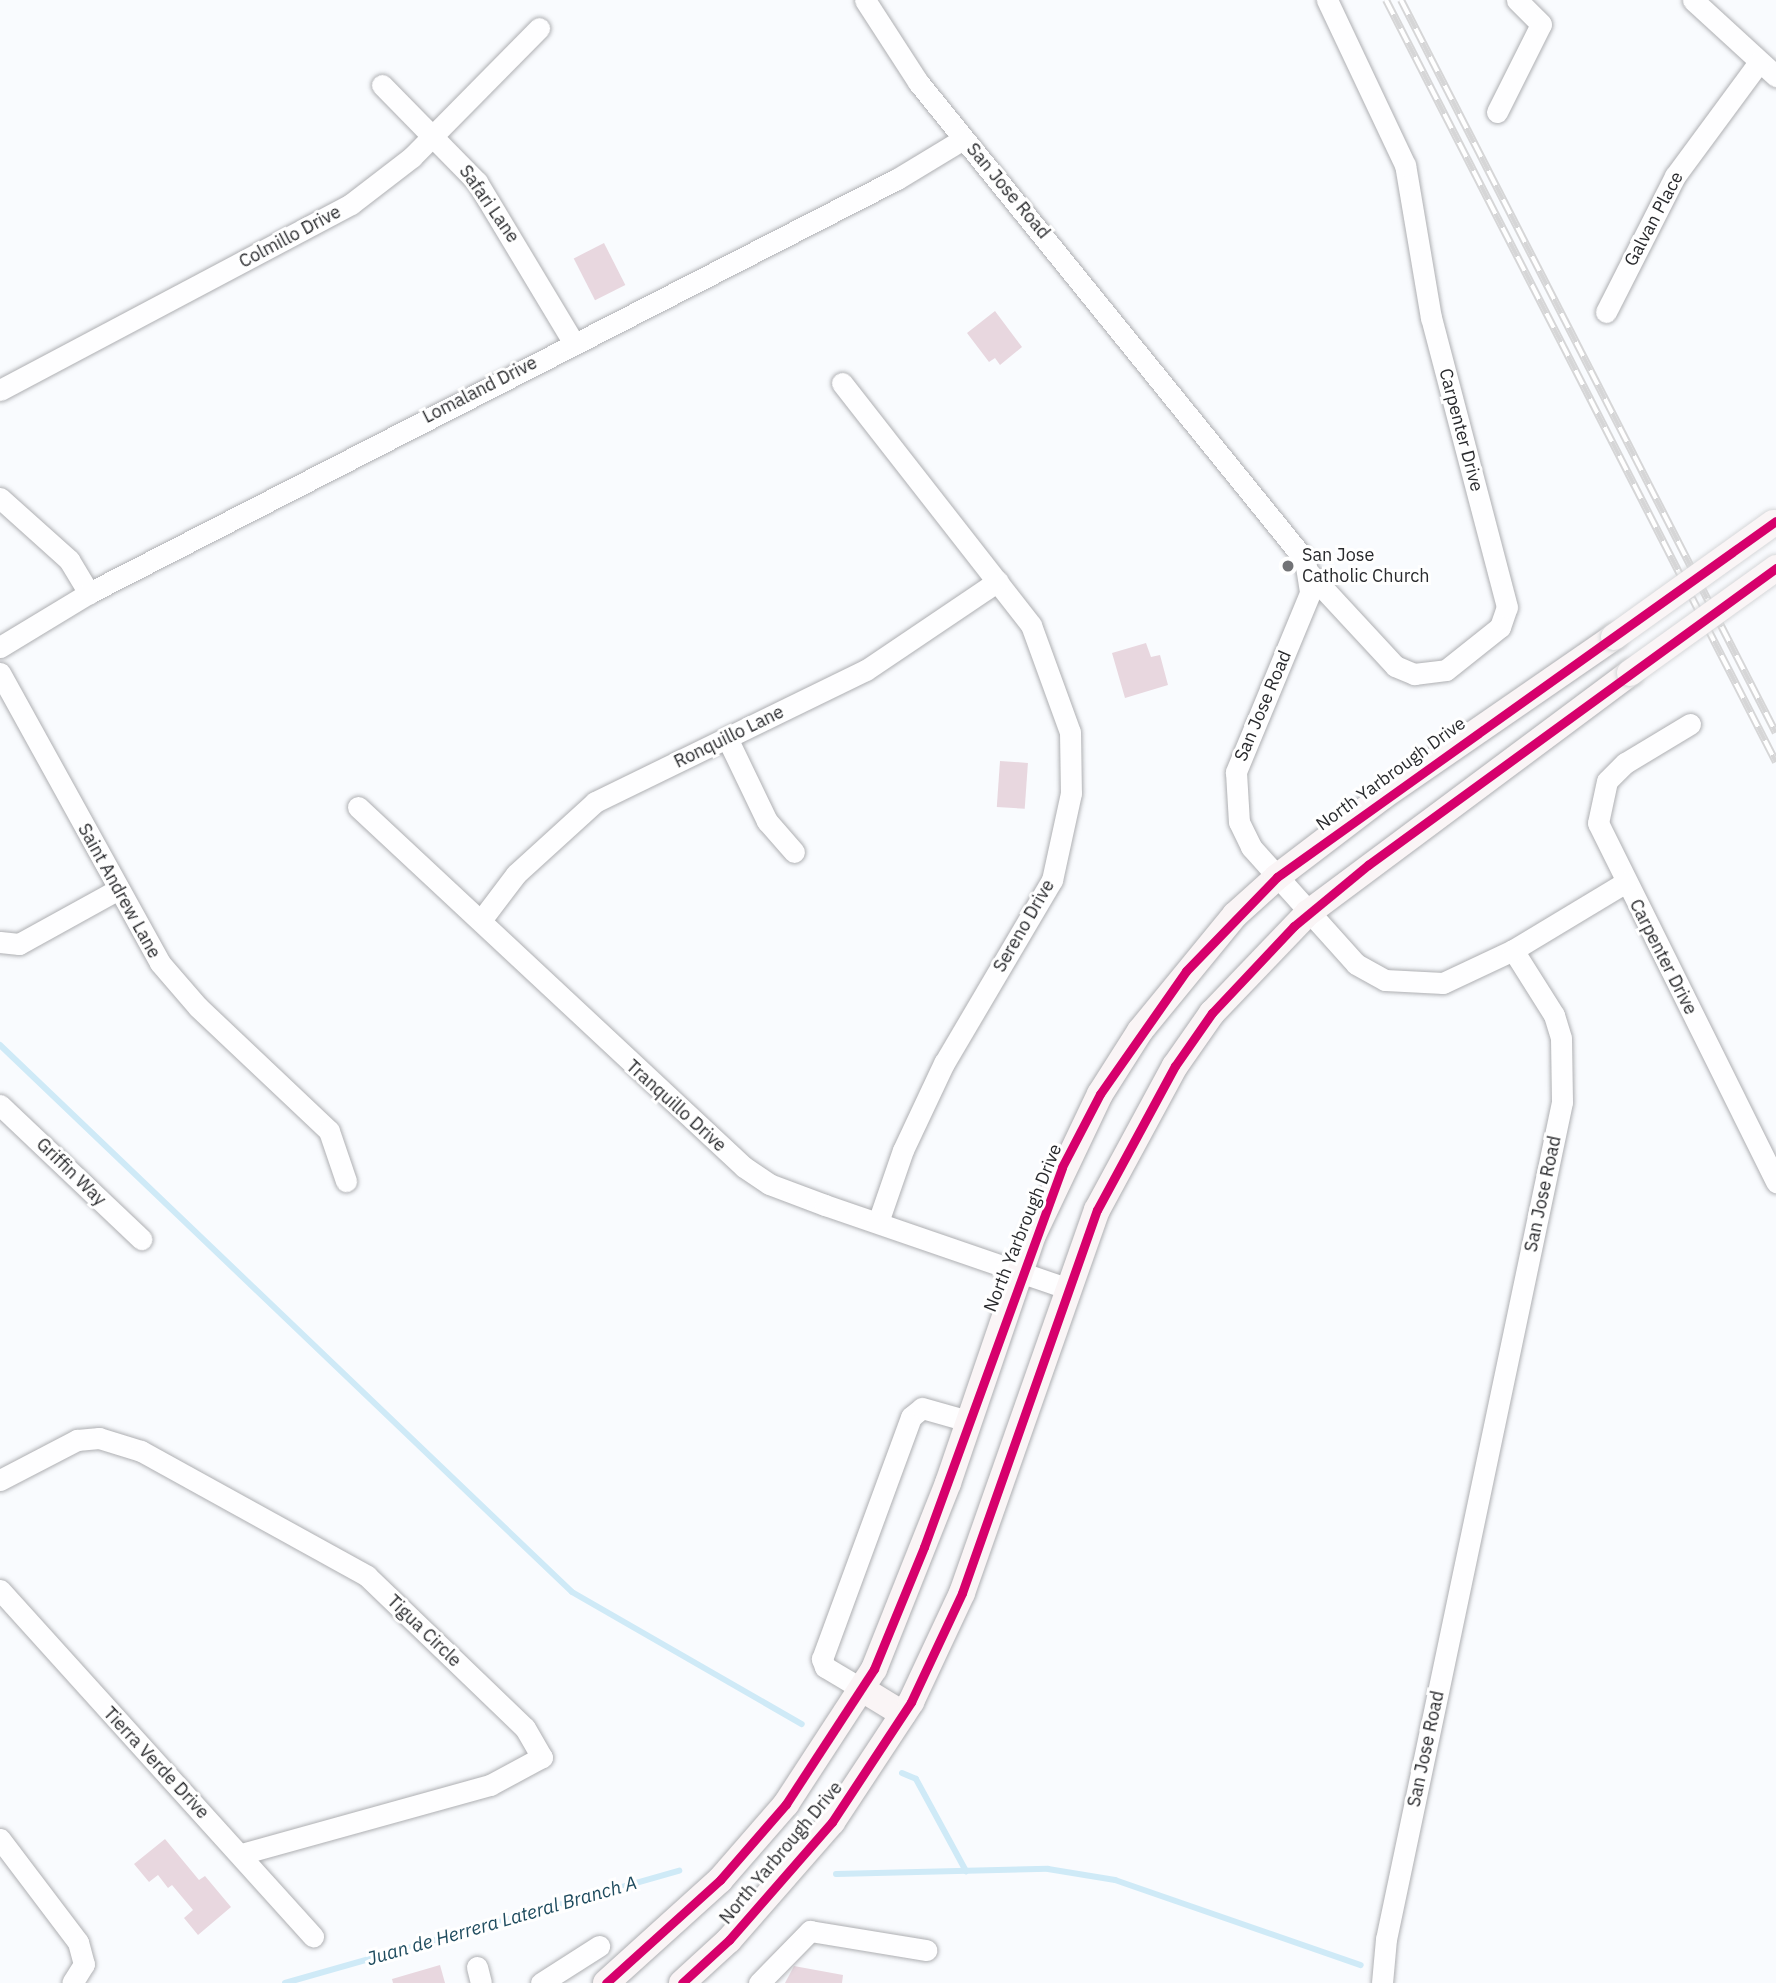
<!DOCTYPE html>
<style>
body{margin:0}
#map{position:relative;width:1776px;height:1983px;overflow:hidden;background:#f9fbfe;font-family:"IBM Plex Sans",sans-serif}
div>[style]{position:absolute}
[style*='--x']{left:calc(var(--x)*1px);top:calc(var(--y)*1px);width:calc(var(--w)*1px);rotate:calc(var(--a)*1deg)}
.stream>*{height:6px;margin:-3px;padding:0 3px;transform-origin:3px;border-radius:3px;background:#cfeaf7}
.building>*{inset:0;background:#e8d7df;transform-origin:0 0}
.roads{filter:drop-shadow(0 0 2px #aeafb2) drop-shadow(0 0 2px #aeafb2)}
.minor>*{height:21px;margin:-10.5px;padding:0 10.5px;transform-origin:10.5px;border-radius:10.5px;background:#fefeff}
.major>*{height:26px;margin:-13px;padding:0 13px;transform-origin:13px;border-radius:13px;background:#faf5f6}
.rail>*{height:8px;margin-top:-4px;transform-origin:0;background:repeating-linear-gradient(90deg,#fff 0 16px,#d6d6d7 0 32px);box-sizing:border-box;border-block:2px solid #d6d6d7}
.bridges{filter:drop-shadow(0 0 2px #d6d7d9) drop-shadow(0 0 2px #d6d7d9)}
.major-bridge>*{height:26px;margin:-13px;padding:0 13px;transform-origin:13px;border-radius:13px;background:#faf5f6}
.cycleway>*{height:9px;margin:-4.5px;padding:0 4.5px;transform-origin:4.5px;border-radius:4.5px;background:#d6006c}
.dots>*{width:19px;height:19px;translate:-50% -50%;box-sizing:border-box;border:4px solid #fff;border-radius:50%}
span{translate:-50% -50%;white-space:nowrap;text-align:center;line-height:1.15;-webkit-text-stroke:6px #fff;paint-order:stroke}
.street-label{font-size:18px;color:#292a2d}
.poi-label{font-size:18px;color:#292a2d}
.left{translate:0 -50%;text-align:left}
.water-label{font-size:19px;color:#1e4b5e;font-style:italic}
</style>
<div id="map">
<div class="stream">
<div style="--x:0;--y:1045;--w:791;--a:43.72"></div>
<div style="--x:572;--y:1592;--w:265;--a:29.9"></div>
<div style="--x:902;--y:1773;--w:15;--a:23"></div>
<div style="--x:916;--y:1779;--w:105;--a:61.5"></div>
<div style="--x:836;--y:1874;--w:212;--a:-1.4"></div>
<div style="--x:1048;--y:1869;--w:68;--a:9.3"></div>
<div style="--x:1115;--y:1880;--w:260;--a:19.1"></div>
<div style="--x:285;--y:1983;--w:410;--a:-15.9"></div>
</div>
<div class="building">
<div style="left:604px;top:243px;width:47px;height:34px;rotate:63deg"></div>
<div style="clip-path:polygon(995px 311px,1022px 347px,1000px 365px,995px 358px,989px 362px,967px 333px)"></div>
<div style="clip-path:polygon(1146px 643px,1151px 657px,1160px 655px,1168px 685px,1125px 698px,1112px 653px)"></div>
<div style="left:1000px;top:761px;width:28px;height:46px;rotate:4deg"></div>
<div style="clip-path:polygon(165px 1839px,199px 1880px,205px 1876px,231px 1907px,198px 1935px,184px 1918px,193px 1910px,172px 1885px,168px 1888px,158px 1875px,149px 1882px,134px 1864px)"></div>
<div style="clip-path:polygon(440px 1965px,445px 1983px,393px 1983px,392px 1979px)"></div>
<div style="clip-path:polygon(794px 1966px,843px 1975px,842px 1983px,785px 1983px)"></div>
</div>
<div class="roads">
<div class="minor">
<div style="--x:865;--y:0;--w:98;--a:57.1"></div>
<div style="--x:918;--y:82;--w:615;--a:51.01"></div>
<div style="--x:1305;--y:560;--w:33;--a:81"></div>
<div style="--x:1310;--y:593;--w:194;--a:112.5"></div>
<div style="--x:1236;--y:772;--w:50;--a:86.6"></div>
<div style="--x:1239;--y:822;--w:28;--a:64"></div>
<div style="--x:1251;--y:847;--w:157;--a:48.1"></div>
<div style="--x:1356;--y:964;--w:33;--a:29"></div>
<div style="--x:1385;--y:980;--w:58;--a:3"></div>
<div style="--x:1443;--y:983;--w:77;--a:-25.2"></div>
<div style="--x:1513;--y:950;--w:77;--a:57.8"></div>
<div style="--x:1554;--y:1015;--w:24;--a:73"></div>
<div style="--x:1561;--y:1038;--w:64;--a:89.1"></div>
<div style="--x:1562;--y:1102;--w:855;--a:101.87"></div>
<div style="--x:1386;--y:1939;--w:44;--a:95.2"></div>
<div style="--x:1693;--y:0;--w:113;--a:42.5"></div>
<div style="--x:382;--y:85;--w:136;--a:45.6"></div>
<div style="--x:477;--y:182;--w:187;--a:59"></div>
<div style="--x:1497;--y:112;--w:98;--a:-63.4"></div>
<div style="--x:1541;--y:24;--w:34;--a:-135"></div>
<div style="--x:1606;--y:312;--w:153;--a:-63.1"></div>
<div style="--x:1675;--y:176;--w:142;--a:-53.6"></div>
<div style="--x:842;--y:383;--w:307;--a:52"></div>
<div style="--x:1031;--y:625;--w:114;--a:70"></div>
<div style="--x:1070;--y:732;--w:61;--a:89.1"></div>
<div style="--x:1071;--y:793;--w:89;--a:102.3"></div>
<div style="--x:1052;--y:880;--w:212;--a:120.5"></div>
<div style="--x:944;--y:1063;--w:96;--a:115.2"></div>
<div style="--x:903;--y:1150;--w:76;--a:109.1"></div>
<div style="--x:0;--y:390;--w:397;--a:-27.9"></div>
<div style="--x:351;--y:204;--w:77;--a:-37.6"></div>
<div style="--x:412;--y:157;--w:181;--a:-45.4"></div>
<div style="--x:0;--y:498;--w:93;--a:41.9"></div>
<div style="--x:69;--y:560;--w:39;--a:59"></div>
<div style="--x:1309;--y:573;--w:127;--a:47.2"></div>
<div style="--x:1395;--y:666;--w:21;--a:23"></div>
<div style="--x:1414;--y:674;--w:32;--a:-7"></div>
<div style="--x:1446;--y:670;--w:69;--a:-38.5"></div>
<div style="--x:1500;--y:627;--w:21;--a:-71"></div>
<div style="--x:1507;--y:607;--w:299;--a:-104.7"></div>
<div style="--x:1431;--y:318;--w:155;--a:-99.6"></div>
<div style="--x:1405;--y:165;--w:183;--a:-115.3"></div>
<div style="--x:0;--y:647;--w:104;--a:-31.2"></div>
<div style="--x:89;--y:593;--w:908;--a:-27.13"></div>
<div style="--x:897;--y:179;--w:77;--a:-31.2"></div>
<div style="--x:0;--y:673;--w:331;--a:61.1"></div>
<div style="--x:160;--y:963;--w:58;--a:49.2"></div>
<div style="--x:198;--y:1007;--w:180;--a:43.4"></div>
<div style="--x:329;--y:1131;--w:53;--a:71.2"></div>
<div style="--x:1690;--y:724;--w:76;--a:149"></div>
<div style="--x:1625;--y:763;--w:25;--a:135"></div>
<div style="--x:1607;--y:781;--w:43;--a:102.1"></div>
<div style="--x:1598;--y:823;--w:401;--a:63.6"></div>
<div style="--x:728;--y:740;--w:90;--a:64.3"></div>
<div style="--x:767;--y:821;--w:41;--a:48.9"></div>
<div style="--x:358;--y:807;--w:528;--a:43"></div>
<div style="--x:744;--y:1167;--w:30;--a:34"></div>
<div style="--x:769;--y:1184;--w:60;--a:20.6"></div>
<div style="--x:825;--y:1205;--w:255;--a:19"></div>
<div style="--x:482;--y:919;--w:56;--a:-52.9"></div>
<div style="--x:516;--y:874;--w:107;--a:-42.3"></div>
<div style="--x:595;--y:802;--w:301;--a:-26"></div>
<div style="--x:866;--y:670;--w:159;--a:-34"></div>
<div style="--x:0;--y:942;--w:19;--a:6"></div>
<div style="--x:19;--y:944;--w:112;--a:-28.9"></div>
<div style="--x:1513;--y:950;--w:132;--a:-31"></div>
<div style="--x:0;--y:1105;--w:195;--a:43.5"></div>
<div style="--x:0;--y:1480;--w:87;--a:-27.5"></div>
<div style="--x:77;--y:1440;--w:22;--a:-5"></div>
<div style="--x:99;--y:1438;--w:44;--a:17.2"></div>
<div style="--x:141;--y:1451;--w:258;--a:28.9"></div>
<div style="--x:367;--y:1576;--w:219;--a:43.9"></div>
<div style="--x:525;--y:1728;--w:34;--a:60"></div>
<div style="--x:542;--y:1757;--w:59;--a:151.7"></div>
<div style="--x:490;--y:1785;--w:258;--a:164.5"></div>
<div style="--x:0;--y:1590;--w:467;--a:47.9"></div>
<div style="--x:862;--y:1689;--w:43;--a:-149.3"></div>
<div style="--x:825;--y:1667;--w:9;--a:-111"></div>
<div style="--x:822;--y:1659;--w:258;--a:-69.8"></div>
<div style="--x:911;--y:1417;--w:14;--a:-39"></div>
<div style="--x:922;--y:1408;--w:48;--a:15.8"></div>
<div style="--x:0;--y:1839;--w:129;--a:52.9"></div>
<div style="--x:78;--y:1942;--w:23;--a:75"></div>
<div style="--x:84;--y:1964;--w:22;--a:122"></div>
<div style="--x:477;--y:1967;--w:16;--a:76"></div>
<div style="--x:541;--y:1983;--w:69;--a:-32.5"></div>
<div style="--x:759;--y:1983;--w:73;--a:-45.6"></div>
<div style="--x:810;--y:1931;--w:118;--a:9.3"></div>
</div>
<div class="major">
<div style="--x:862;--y:1689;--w:48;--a:31.4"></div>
<div style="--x:606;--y:1983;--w:154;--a:-42.1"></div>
<div style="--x:720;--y:1880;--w:101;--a:-49"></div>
<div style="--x:786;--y:1804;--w:161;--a:-56.9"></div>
<div style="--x:874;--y:1669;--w:200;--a:-68.3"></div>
<div style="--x:948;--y:1483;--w:262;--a:-71.1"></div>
<div style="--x:1033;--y:1235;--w:156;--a:-64.6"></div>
<div style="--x:1100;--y:1094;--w:75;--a:-57.6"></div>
<div style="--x:1140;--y:1031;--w:150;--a:-50.7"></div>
<div style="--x:1235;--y:915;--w:57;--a:-42.1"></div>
<div style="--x:1277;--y:877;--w:132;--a:-37.3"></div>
<div style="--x:1382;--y:797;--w:282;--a:-34.6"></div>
<div style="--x:682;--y:1983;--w:64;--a:-42.5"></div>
<div style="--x:729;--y:1940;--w:157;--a:-48.9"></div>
<div style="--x:832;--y:1822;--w:144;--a:-56.6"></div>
<div style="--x:911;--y:1702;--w:120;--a:-64.9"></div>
<div style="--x:962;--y:1593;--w:406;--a:-70.6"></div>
<div style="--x:1097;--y:1210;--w:164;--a:-61.6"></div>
<div style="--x:1175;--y:1066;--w:65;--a:-55.1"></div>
<div style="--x:1212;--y:1013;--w:139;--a:-46.2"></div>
<div style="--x:1308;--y:913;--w:402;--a:-36.7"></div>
</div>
</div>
<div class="rail">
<div style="--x:1386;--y:0;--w:856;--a:62.9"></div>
<div style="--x:1401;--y:0;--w:823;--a:62.91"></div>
</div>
<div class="bridges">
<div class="major-bridge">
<div style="--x:1614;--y:637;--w:196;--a:-35.6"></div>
<div style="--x:1630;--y:673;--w:180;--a:-35.7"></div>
</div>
</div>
<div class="cycleway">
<div style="--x:606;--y:1983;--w:154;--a:-42.1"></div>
<div style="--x:720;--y:1880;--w:101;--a:-49"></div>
<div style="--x:786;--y:1804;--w:161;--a:-56.9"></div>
<div style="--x:874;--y:1669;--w:132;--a:-67.7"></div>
<div style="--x:924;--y:1547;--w:404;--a:-70"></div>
<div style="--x:1062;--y:1167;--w:82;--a:-62.5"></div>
<div style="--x:1100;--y:1094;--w:150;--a:-55"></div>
<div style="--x:1186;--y:971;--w:131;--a:-45.9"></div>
<div style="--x:1277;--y:877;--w:613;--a:-35.51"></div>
<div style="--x:682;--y:1983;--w:64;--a:-42.5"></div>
<div style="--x:729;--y:1940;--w:157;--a:-48.9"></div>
<div style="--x:832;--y:1822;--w:144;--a:-56.6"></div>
<div style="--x:911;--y:1702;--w:120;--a:-64.9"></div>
<div style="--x:962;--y:1593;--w:406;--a:-70.6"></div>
<div style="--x:1097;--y:1210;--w:164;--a:-61.6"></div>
<div style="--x:1175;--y:1066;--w:65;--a:-55.1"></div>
<div style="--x:1212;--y:1013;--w:120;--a:-46.7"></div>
<div style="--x:1294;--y:926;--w:96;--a:-39.5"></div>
<div style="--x:1368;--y:865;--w:505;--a:-36.05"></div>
</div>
<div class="dots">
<div style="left:1288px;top:566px;background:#727376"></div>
</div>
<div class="street-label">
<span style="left:1008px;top:191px;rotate:50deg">San Jose Road</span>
<span style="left:489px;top:204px;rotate:55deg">Safari Lane</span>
<span style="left:1654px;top:219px;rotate:-62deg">Galvan Place</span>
<span style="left:290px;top:237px;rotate:-28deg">Colmillo Drive</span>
<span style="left:480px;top:390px;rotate:-27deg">Lomaland Drive</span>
<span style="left:1461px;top:430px;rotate:75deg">Carpenter Drive</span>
<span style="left:1263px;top:706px;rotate:-67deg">San Jose Road</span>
<span style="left:729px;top:737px;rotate:-26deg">Ronquillo Lane</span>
<span style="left:1391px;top:774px;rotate:-36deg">North Yarbrough Drive</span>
<span style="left:119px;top:891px;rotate:61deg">Saint Andrew Lane</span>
<span style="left:1024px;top:926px;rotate:-60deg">Sereno Drive</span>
<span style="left:1663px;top:957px;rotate:63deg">Carpenter Drive</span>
<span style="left:676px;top:1106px;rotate:42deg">Tranquillo Drive</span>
<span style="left:71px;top:1172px;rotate:44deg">Griffin Way</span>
<span style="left:1543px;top:1194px;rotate:-78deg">San Jose Road</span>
<span style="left:1023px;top:1228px;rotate:-68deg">North Yarbrough Drive</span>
<span style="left:424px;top:1631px;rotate:44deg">Tigua Circle</span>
<span style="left:1426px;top:1749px;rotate:-78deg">San Jose Road</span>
<span style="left:156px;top:1763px;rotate:47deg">Tierra Verde Drive</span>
<span style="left:781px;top:1853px;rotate:-50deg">North Yarbrough Drive</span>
</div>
<div class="poi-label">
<span class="left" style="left:1302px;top:566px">San Jose<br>Catholic Church</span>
</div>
<div class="water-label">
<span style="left:502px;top:1921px;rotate:-16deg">Juan de Herrera Lateral Branch A</span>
</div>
</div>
